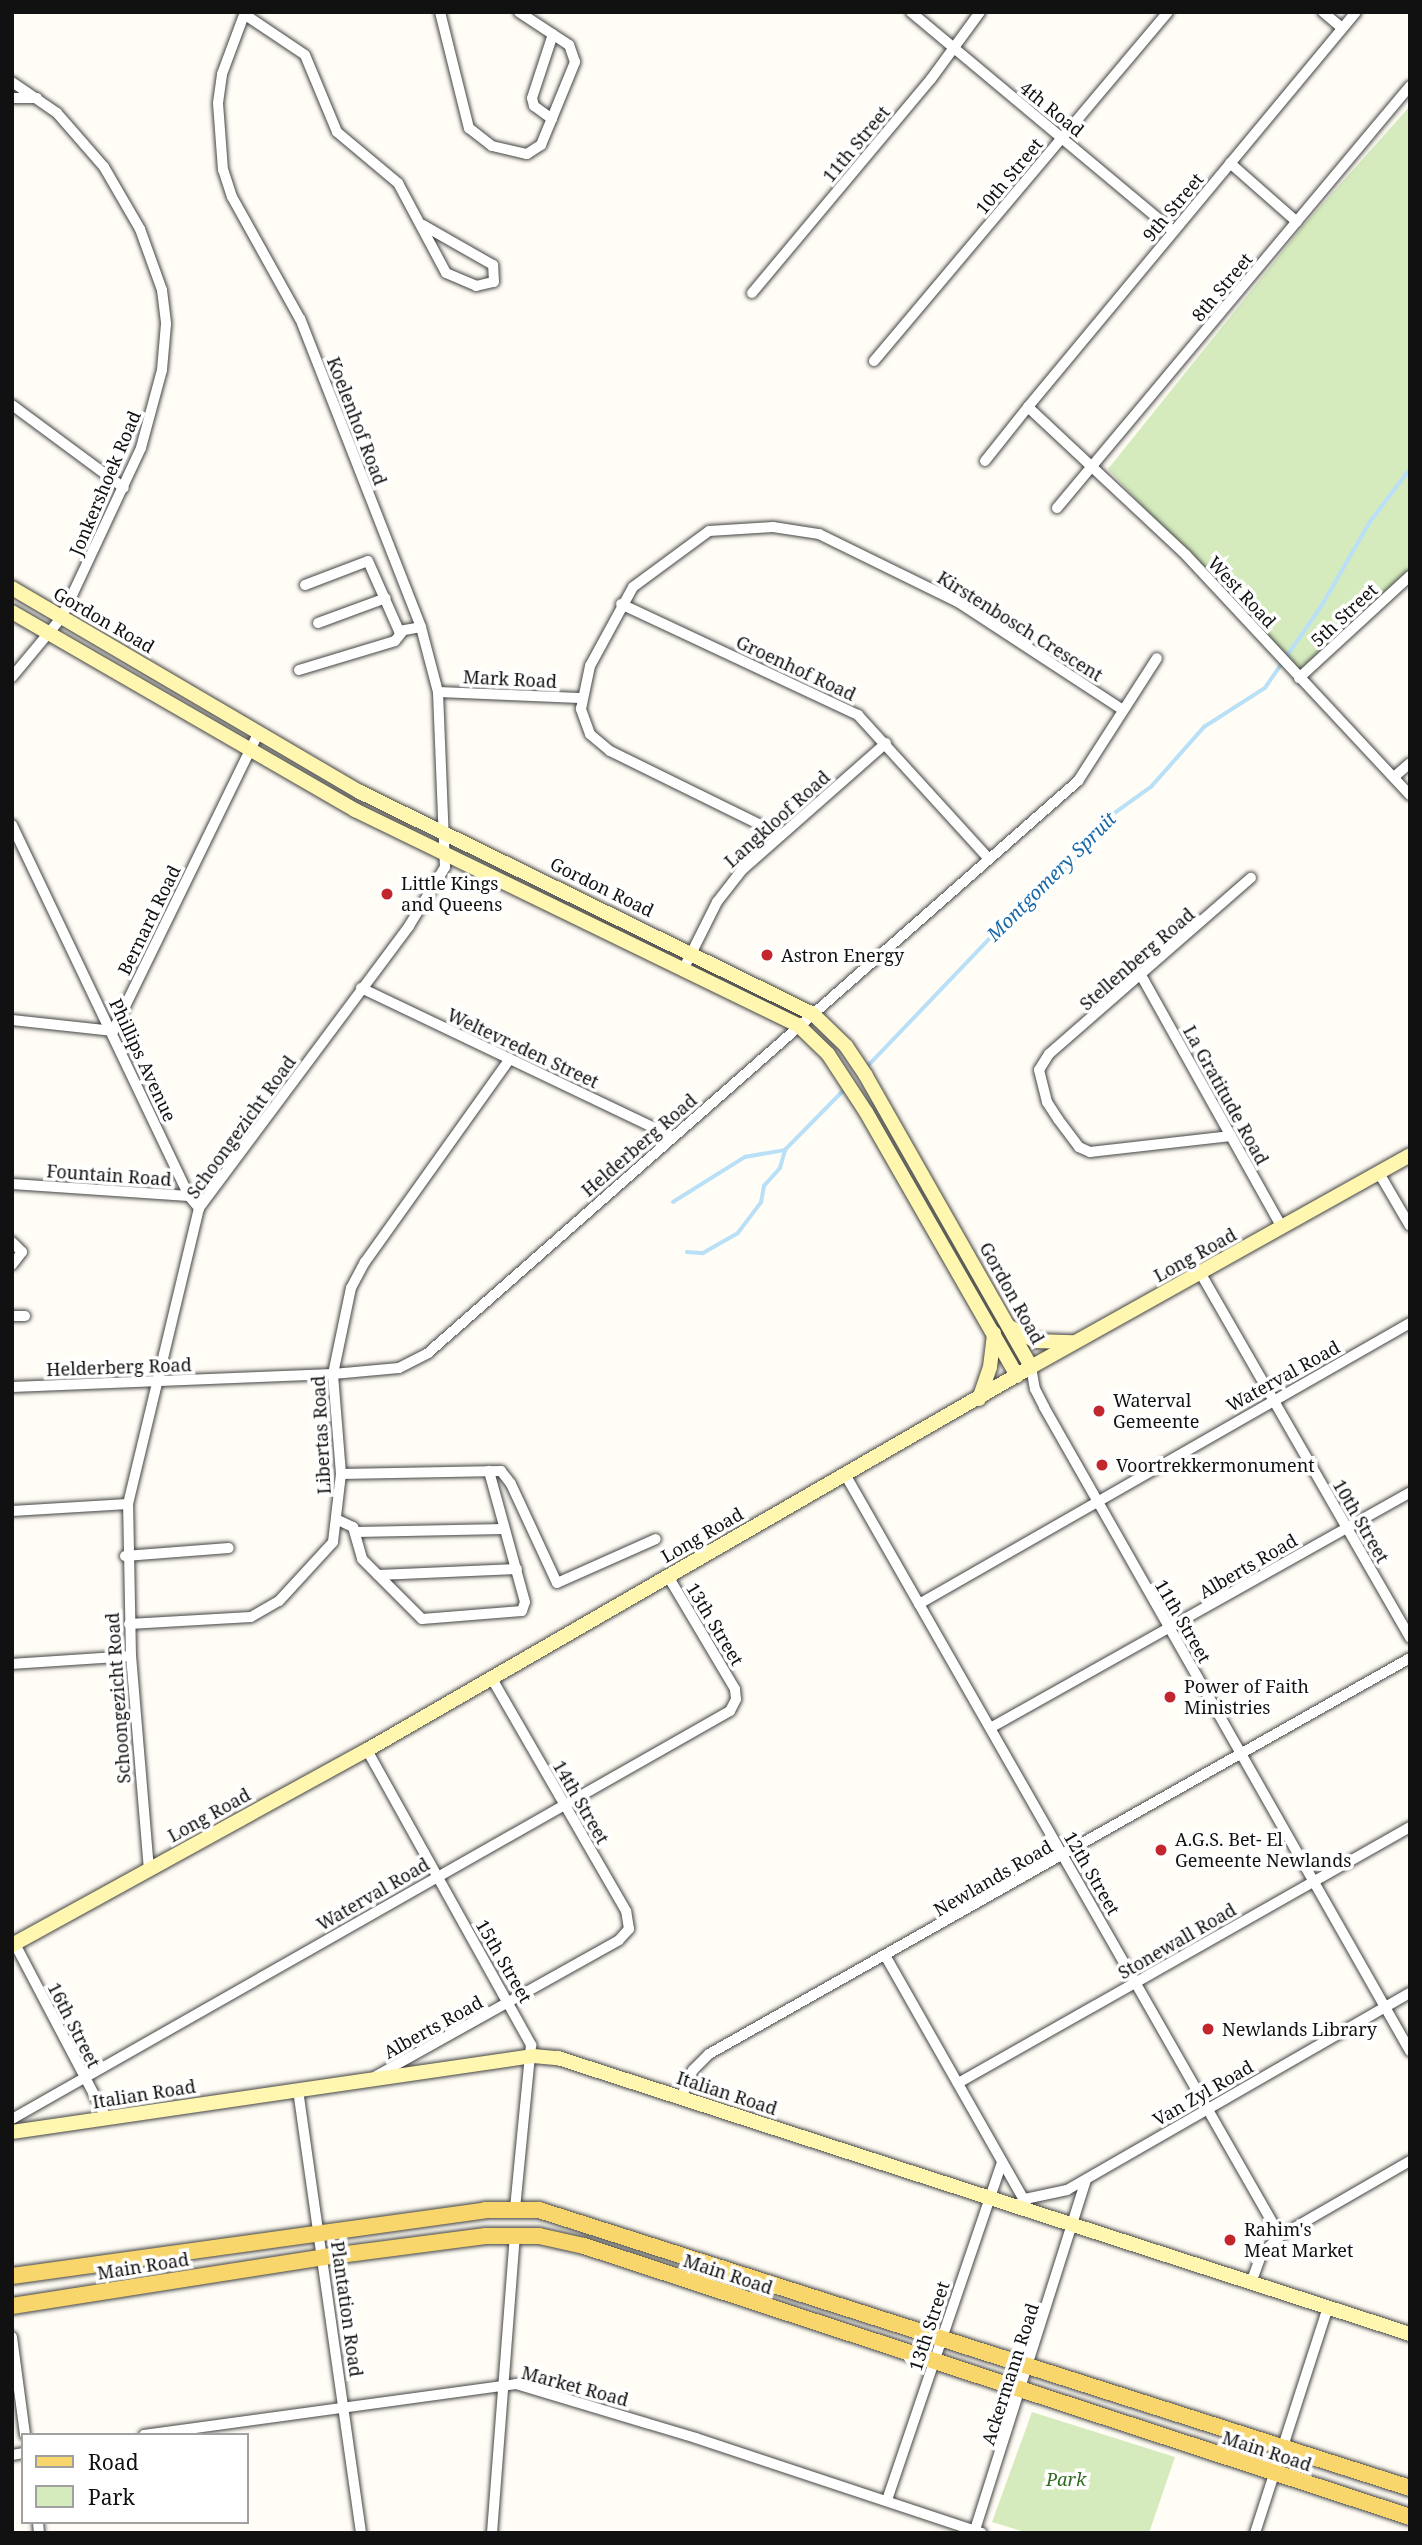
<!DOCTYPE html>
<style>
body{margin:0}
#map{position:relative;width:1422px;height:2545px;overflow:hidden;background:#fffdf5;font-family:"Noto Serif",serif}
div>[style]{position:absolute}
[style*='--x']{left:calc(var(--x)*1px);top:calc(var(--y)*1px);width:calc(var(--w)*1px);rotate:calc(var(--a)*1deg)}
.green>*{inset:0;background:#d5ebbd}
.stream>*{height:3.5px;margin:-1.75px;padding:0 1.75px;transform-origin:1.75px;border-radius:1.75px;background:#b9e0f7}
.roads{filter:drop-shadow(0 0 2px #444) drop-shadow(0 0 2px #444)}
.street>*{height:10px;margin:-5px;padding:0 5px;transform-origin:5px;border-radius:5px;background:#fff}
.secondary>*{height:14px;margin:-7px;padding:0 7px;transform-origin:7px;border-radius:7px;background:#fff6b0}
.primary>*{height:16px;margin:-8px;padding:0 8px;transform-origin:8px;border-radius:8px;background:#f9d66b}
.dots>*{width:19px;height:19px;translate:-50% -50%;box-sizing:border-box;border:4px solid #fff;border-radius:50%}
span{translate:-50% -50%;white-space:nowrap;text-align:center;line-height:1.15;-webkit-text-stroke:7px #fff;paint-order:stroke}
.street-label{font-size:18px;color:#111}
.poi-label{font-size:18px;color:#111}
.left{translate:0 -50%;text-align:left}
.park-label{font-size:18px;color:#2f6b1f;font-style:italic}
.water-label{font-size:19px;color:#1768a6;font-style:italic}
.frame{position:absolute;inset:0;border:14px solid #111;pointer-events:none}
.legend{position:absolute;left:21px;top:2433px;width:228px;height:91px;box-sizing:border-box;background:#fff;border:2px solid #a0a0a0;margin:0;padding:9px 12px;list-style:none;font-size:21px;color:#111}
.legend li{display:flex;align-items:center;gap:14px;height:35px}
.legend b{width:35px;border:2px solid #a0a0a0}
</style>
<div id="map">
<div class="green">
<div style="clip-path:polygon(1410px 106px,1410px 572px,1298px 673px,1108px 469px,1303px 226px)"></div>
<div style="clip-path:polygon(1032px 2412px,1175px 2457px,1149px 2533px,1028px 2533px,992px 2522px)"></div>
</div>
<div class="stream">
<div style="--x:865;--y:1069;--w:188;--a:-46.3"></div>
<div style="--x:995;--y:933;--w:106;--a:-42.7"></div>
<div style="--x:1073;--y:861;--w:52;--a:-52"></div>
<div style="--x:1105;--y:820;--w:57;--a:-35.7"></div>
<div style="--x:1151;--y:787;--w:80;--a:-48.5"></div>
<div style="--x:1204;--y:727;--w:72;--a:-32.6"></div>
<div style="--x:1265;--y:688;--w:101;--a:-55.5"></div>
<div style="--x:1322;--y:605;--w:96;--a:-60"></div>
<div style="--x:1370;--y:522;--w:66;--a:-53"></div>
<div style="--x:673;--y:1202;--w:85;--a:-32"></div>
<div style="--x:745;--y:1157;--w:41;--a:-9.9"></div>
<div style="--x:785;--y:1150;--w:86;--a:-45.5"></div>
<div style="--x:687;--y:1252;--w:16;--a:4"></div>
<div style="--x:703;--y:1253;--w:40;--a:-29.7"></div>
<div style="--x:738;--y:1233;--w:38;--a:-53"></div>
<div style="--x:761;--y:1203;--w:17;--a:-80"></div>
<div style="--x:764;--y:1186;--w:24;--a:-48"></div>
<div style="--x:780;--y:1168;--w:19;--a:-74"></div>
</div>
<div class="roads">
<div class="street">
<div style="--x:440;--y:12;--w:120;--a:76"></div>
<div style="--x:469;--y:128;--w:29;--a:38"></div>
<div style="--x:492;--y:146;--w:36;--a:13"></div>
<div style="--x:527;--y:154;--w:17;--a:-33"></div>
<div style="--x:541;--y:145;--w:90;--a:-67.7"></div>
<div style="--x:575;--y:62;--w:18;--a:-109"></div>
<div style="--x:569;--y:45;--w:60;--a:-146.6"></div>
<div style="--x:911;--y:12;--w:341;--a:39.9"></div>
<div style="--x:1323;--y:12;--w:25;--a:40"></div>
<div style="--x:1356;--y:12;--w:513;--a:129.71"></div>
<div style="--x:1028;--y:407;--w:216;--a:43.1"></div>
<div style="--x:1186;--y:555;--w:328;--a:47"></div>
<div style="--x:244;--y:14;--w:73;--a:33.9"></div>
<div style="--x:305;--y:55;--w:83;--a:67.4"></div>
<div style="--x:337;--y:132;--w:80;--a:39.9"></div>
<div style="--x:398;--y:183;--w:102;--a:61.9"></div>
<div style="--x:446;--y:273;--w:33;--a:23"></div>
<div style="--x:476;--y:286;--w:18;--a:-13"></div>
<div style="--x:494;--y:282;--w:17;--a:-93"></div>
<div style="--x:493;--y:265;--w:81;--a:-150.3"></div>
<div style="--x:12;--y:82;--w:55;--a:34.6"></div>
<div style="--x:57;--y:113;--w:72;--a:49"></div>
<div style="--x:104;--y:167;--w:72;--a:59.9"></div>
<div style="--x:140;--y:229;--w:65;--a:70.2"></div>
<div style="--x:162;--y:290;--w:34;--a:83"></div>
<div style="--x:166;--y:324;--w:46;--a:95"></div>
<div style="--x:162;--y:370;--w:81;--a:105.1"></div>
<div style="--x:141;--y:448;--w:187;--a:115.1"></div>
<div style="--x:62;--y:617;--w:78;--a:129.8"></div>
<div style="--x:12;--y:98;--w:25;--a:0"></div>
<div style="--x:552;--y:119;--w:22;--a:-144"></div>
<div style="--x:534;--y:106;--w:8;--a:-104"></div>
<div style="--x:532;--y:98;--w:67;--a:-71.8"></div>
<div style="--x:1230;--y:163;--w:89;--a:41.4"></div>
<div style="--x:752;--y:293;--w:279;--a:-50.1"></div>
<div style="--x:931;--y:79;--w:83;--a:-53.8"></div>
<div style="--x:874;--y:361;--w:456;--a:-49.9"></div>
<div style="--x:12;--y:405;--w:139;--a:36.5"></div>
<div style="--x:985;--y:461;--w:69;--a:-51.5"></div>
<div style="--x:1057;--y:508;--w:550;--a:-50.09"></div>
<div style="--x:305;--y:585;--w:67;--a:-20.9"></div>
<div style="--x:368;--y:561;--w:77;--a:66.1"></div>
<div style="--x:399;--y:631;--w:22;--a:-10"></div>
<div style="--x:621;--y:604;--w:262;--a:25.1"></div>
<div style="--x:858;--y:715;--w:193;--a:47.7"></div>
<div style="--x:318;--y:623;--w:72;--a:-20.2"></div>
<div style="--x:299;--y:670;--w:100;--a:-16.8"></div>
<div style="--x:395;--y:641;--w:11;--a:-52"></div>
<div style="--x:1299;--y:678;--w:151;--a:-42.6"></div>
<div style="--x:438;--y:692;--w:142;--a:2.4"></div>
<div style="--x:1394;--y:777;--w:21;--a:-41"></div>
<div style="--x:12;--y:825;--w:411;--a:64.5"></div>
<div style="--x:781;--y:835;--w:191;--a:-153.8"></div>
<div style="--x:610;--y:751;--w:26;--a:-140"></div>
<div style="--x:590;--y:734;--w:27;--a:-110"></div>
<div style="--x:581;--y:709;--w:44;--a:-78.2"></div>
<div style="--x:590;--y:666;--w:90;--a:-61.4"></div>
<div style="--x:633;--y:587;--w:94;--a:-36.4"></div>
<div style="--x:709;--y:531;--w:64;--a:-3.6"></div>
<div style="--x:773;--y:527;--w:47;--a:8.7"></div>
<div style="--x:819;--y:534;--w:155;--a:26.1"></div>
<div style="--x:958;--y:602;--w:197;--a:33.2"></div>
<div style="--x:684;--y:968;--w:74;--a:-63.4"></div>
<div style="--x:717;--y:902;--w:41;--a:-52"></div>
<div style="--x:742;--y:870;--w:192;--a:-41.4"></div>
<div style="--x:1142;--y:977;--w:287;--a:60.8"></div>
<div style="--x:361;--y:988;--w:344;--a:25.5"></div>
<div style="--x:12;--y:1020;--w:102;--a:6.2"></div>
<div style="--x:113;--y:1031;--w:333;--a:-64"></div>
<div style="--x:1231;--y:1136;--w:142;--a:173.5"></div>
<div style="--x:1090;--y:1152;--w:12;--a:-156"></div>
<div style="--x:1079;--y:1147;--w:35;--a:-127"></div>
<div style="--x:1058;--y:1119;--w:20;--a:-123"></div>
<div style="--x:1047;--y:1102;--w:33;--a:-104"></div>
<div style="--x:1039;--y:1070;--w:19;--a:-58"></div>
<div style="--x:1049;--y:1054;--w:268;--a:-41.1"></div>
<div style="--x:1379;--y:1173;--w:61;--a:59.7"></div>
<div style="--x:12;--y:1184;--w:177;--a:3.9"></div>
<div style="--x:189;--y:1196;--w:16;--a:50"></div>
<div style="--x:12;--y:1242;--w:14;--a:45"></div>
<div style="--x:22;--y:1252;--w:16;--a:128"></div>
<div style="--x:1201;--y:1274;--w:420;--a:60.1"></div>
<div style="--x:12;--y:1316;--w:13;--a:0"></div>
<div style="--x:1031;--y:1367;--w:22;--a:80"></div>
<div style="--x:1035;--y:1389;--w:20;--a:63"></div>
<div style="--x:1044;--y:1407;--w:741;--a:60.39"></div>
<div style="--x:12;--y:1387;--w:321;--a:-2.3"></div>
<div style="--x:333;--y:1374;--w:66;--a:-5.2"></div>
<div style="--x:399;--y:1368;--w:33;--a:-27"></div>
<div style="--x:428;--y:1353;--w:866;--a:-41.35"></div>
<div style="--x:1078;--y:781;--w:146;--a:-57.3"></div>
<div style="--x:341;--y:1474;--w:160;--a:-1.1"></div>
<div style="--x:501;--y:1471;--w:16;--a:52"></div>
<div style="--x:511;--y:1484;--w:109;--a:65.1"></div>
<div style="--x:557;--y:1583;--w:108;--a:-24"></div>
<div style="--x:846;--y:1476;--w:875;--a:60.27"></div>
<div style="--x:12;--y:1511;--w:116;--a:-3.5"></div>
<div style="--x:338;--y:1520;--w:17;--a:25"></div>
<div style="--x:353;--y:1527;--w:33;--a:74"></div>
<div style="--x:362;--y:1559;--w:85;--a:45"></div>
<div style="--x:422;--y:1619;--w:100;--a:-4.6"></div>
<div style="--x:522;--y:1611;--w:9;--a:-72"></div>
<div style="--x:525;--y:1602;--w:136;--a:-105.4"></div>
<div style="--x:356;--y:1532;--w:148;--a:-1.2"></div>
<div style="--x:125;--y:1556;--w:104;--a:-4.4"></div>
<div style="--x:378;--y:1575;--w:139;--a:-2.5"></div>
<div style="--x:919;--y:1604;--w:566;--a:-29.78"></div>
<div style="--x:129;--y:1624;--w:122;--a:-3.3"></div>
<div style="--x:251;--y:1617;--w:32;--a:-30"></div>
<div style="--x:279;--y:1601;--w:80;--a:-47.5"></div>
<div style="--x:333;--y:1542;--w:68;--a:-83.3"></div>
<div style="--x:341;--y:1474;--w:100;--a:-94.6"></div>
<div style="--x:333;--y:1374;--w:88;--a:-78.2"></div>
<div style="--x:351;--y:1288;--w:30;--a:-62"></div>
<div style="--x:365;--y:1262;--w:249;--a:-54.5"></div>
<div style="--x:12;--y:1664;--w:119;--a:-3.8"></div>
<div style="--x:992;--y:1727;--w:480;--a:-29.3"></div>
<div style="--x:367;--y:1750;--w:338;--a:60.9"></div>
<div style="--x:531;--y:2045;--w:165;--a:95.6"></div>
<div style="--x:149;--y:1870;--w:215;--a:-94.8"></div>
<div style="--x:131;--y:1656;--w:152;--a:-91.1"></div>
<div style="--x:128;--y:1504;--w:304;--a:-76.5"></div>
<div style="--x:199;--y:1208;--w:352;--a:-53.3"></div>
<div style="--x:409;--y:926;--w:69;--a:-58.6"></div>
<div style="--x:445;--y:867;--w:175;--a:-92.3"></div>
<div style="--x:438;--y:692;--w:67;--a:-104.7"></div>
<div style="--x:421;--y:627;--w:331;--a:-111.4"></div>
<div style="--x:300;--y:319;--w:140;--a:-119.1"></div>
<div style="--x:232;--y:197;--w:28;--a:-108"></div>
<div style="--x:223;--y:170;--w:67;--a:-94.3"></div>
<div style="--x:218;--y:103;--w:29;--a:-82"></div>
<div style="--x:222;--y:74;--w:66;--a:-69.6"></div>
<div style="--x:15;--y:1944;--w:198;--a:62.3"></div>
<div style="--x:886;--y:1957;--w:283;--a:60.4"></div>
<div style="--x:376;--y:2076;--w:278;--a:-29.2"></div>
<div style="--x:619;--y:1940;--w:15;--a:-48"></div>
<div style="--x:629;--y:1929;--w:18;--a:-99"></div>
<div style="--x:626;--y:1911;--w:268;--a:-120"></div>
<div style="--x:960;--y:2082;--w:517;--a:-29.54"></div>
<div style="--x:298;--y:2090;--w:447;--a:81.9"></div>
<div style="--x:681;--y:2098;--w:30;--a:-67"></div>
<div style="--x:693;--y:2070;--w:23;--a:-45"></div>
<div style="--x:709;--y:2054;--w:805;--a:-29.46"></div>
<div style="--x:12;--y:2119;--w:826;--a:-29.61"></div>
<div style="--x:730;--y:1711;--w:13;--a:-63"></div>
<div style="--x:736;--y:1699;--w:10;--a:-96"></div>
<div style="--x:735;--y:1689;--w:131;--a:-120.7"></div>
<div style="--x:1025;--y:2199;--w:43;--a:-12.1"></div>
<div style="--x:1067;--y:2190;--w:396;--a:-29.9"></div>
<div style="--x:1251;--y:2283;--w:30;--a:-70"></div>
<div style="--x:1261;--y:2255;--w:27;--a:-45"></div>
<div style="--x:1280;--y:2236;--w:150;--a:-30"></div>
<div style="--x:12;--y:2337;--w:99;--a:82.4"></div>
<div style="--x:144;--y:2435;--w:375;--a:-7.8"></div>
<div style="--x:516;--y:2384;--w:188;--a:16.7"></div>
<div style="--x:696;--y:2438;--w:301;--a:18.4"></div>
<div style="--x:12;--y:2455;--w:11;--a:-10"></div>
<div style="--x:887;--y:2500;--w:357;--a:-71.2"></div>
<div style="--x:38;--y:2522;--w:11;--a:85"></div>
<div style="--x:492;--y:2533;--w:299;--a:-85.6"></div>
<div style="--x:974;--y:2533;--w:370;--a:-72.4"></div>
<div style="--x:1255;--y:2533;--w:237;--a:-72.1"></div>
</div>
<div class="secondary">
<div style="--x:12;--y:588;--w:403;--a:30.4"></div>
<div style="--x:360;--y:792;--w:504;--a:26.11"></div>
<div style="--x:813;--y:1014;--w:46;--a:44.1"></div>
<div style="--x:846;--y:1046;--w:36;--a:56"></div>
<div style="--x:866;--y:1076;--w:335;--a:60.4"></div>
<div style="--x:12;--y:612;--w:396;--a:30"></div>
<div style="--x:355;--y:810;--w:494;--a:25.9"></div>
<div style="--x:799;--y:1026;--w:40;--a:44"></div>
<div style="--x:828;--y:1054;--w:69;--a:56.8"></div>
<div style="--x:866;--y:1112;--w:304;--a:60.2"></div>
<div style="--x:1010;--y:1327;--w:29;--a:29"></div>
<div style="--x:1035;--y:1341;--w:38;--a:2"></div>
<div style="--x:979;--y:1399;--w:34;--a:-71"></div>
<div style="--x:990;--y:1367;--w:34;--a:-83"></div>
<div style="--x:12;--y:1945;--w:405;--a:-28.8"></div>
<div style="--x:367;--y:1750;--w:767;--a:-29.98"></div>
<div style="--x:1031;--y:1367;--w:434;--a:-29.2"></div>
<div style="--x:12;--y:2132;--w:527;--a:-8.3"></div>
<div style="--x:533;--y:2056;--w:25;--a:5"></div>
<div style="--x:558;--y:2058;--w:896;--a:17.95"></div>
</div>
<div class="primary">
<div style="--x:12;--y:2276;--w:478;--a:-7.9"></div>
<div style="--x:485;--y:2210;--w:54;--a:0"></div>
<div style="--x:539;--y:2210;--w:914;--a:17.7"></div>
<div style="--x:12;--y:2306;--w:316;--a:-8.9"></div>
<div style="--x:324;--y:2257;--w:163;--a:-7.4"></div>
<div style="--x:486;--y:2236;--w:53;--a:0"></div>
<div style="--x:539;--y:2236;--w:46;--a:12.5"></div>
<div style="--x:584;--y:2246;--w:869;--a:18.16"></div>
</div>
</div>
<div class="dots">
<div style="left:387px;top:894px;background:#c4262e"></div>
<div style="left:767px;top:955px;background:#c4262e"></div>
<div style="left:1099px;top:1411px;background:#c4262e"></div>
<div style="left:1102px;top:1465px;background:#c4262e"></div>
<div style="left:1170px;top:1697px;background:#c4262e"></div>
<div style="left:1161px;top:1850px;background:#c4262e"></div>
<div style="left:1208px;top:2029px;background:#c4262e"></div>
<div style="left:1230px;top:2240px;background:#c4262e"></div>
</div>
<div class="street-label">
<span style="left:1052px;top:109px;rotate:39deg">4th Road</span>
<span style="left:856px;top:144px;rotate:-50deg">11th Street</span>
<span style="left:1009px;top:176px;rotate:-50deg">10th Street</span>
<span style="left:1173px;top:207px;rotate:-50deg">9th Street</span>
<span style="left:1222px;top:287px;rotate:-50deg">8th Street</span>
<span style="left:357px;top:421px;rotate:69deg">Koelenhof Road</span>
<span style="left:105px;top:483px;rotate:-67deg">Jonkershoek Road</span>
<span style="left:1242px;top:592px;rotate:47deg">West Road</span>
<span style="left:1344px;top:615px;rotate:-43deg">5th Street</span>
<span style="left:104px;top:620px;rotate:30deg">Gordon Road</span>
<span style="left:1020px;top:626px;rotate:32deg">Kirstenbosch Crescent</span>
<span style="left:796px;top:668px;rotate:25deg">Groenhof Road</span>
<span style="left:510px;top:679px;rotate:3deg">Mark Road</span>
<span style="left:777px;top:819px;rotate:-42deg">Langkloof Road</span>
<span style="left:602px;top:887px;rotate:26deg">Gordon Road</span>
<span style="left:149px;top:920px;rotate:-64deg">Bernard Road</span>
<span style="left:1137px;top:959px;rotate:-41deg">Stellenberg Road</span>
<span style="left:523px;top:1048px;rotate:25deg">Weltevreden Street</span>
<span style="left:143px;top:1060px;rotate:65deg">Phillips Avenue</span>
<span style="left:1226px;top:1095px;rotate:61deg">La Gratitude Road</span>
<span style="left:241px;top:1127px;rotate:-54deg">Schoongezicht Road</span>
<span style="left:639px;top:1145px;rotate:-41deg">Helderberg Road</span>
<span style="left:109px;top:1175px;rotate:4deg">Fountain Road</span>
<span style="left:1195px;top:1255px;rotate:-29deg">Long Road</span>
<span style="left:1012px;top:1293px;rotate:61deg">Gordon Road</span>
<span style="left:119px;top:1367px;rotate:-2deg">Helderberg Road</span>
<span style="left:1283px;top:1376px;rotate:-29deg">Waterval Road</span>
<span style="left:321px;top:1435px;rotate:-93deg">Libertas Road</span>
<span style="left:1361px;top:1521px;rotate:60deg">10th Street</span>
<span style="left:702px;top:1535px;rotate:-30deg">Long Road</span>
<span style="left:1248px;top:1566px;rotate:-30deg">Alberts Road</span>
<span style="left:1183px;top:1621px;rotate:60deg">11th Street</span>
<span style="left:715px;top:1624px;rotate:59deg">13th Street</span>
<span style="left:118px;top:1698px;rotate:-94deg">Schoongezicht Road</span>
<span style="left:581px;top:1802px;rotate:60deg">14th Street</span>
<span style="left:209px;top:1815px;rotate:-29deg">Long Road</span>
<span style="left:1092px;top:1873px;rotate:60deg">12th Street</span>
<span style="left:993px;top:1878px;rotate:-30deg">Newlands Road</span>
<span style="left:373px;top:1894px;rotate:-30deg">Waterval Road</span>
<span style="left:1177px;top:1941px;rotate:-30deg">Stonewall Road</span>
<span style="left:504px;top:1961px;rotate:60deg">15th Street</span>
<span style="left:74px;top:2025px;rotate:63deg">16th Street</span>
<span style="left:433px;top:2027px;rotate:-29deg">Alberts Road</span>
<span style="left:727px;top:2093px;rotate:18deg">Italian Road</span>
<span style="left:1203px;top:2093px;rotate:-30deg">Van Zyl Road</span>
<span style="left:144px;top:2094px;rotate:-9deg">Italian Road</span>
<span style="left:143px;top:2266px;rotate:-9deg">Main Road</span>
<span style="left:728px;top:2274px;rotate:18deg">Main Road</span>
<span style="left:347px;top:2309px;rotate:82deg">Plantation Road</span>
<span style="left:929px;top:2326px;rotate:-72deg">13th Street</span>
<span style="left:1010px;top:2374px;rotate:-72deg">Ackermann Road</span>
<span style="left:575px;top:2386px;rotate:15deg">Market Road</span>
<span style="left:1267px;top:2451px;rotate:18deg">Main Road</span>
</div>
<div class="poi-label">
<span class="left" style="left:401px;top:894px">Little Kings<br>and Queens</span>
<span class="left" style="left:781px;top:955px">Astron Energy</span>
<span class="left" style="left:1113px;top:1411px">Waterval<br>Gemeente</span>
<span class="left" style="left:1116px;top:1465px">Voortrekkermonument</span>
<span class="left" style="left:1184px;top:1697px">Power of Faith<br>Ministries</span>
<span class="left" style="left:1175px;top:1850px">A.G.S. Bet- El<br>Gemeente Newlands</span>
<span class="left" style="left:1222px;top:2029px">Newlands Library</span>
<span class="left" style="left:1244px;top:2240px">Rahim's<br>Meat Market</span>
</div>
<div class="park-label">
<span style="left:1066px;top:2479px">Park</span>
</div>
<div class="water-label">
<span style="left:1052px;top:877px;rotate:-45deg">Montgomery Spruit</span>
</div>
<div class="frame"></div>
<ul class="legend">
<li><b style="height:9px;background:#f9d66b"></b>Road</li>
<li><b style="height:19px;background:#d5ebbd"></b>Park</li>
</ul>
</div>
